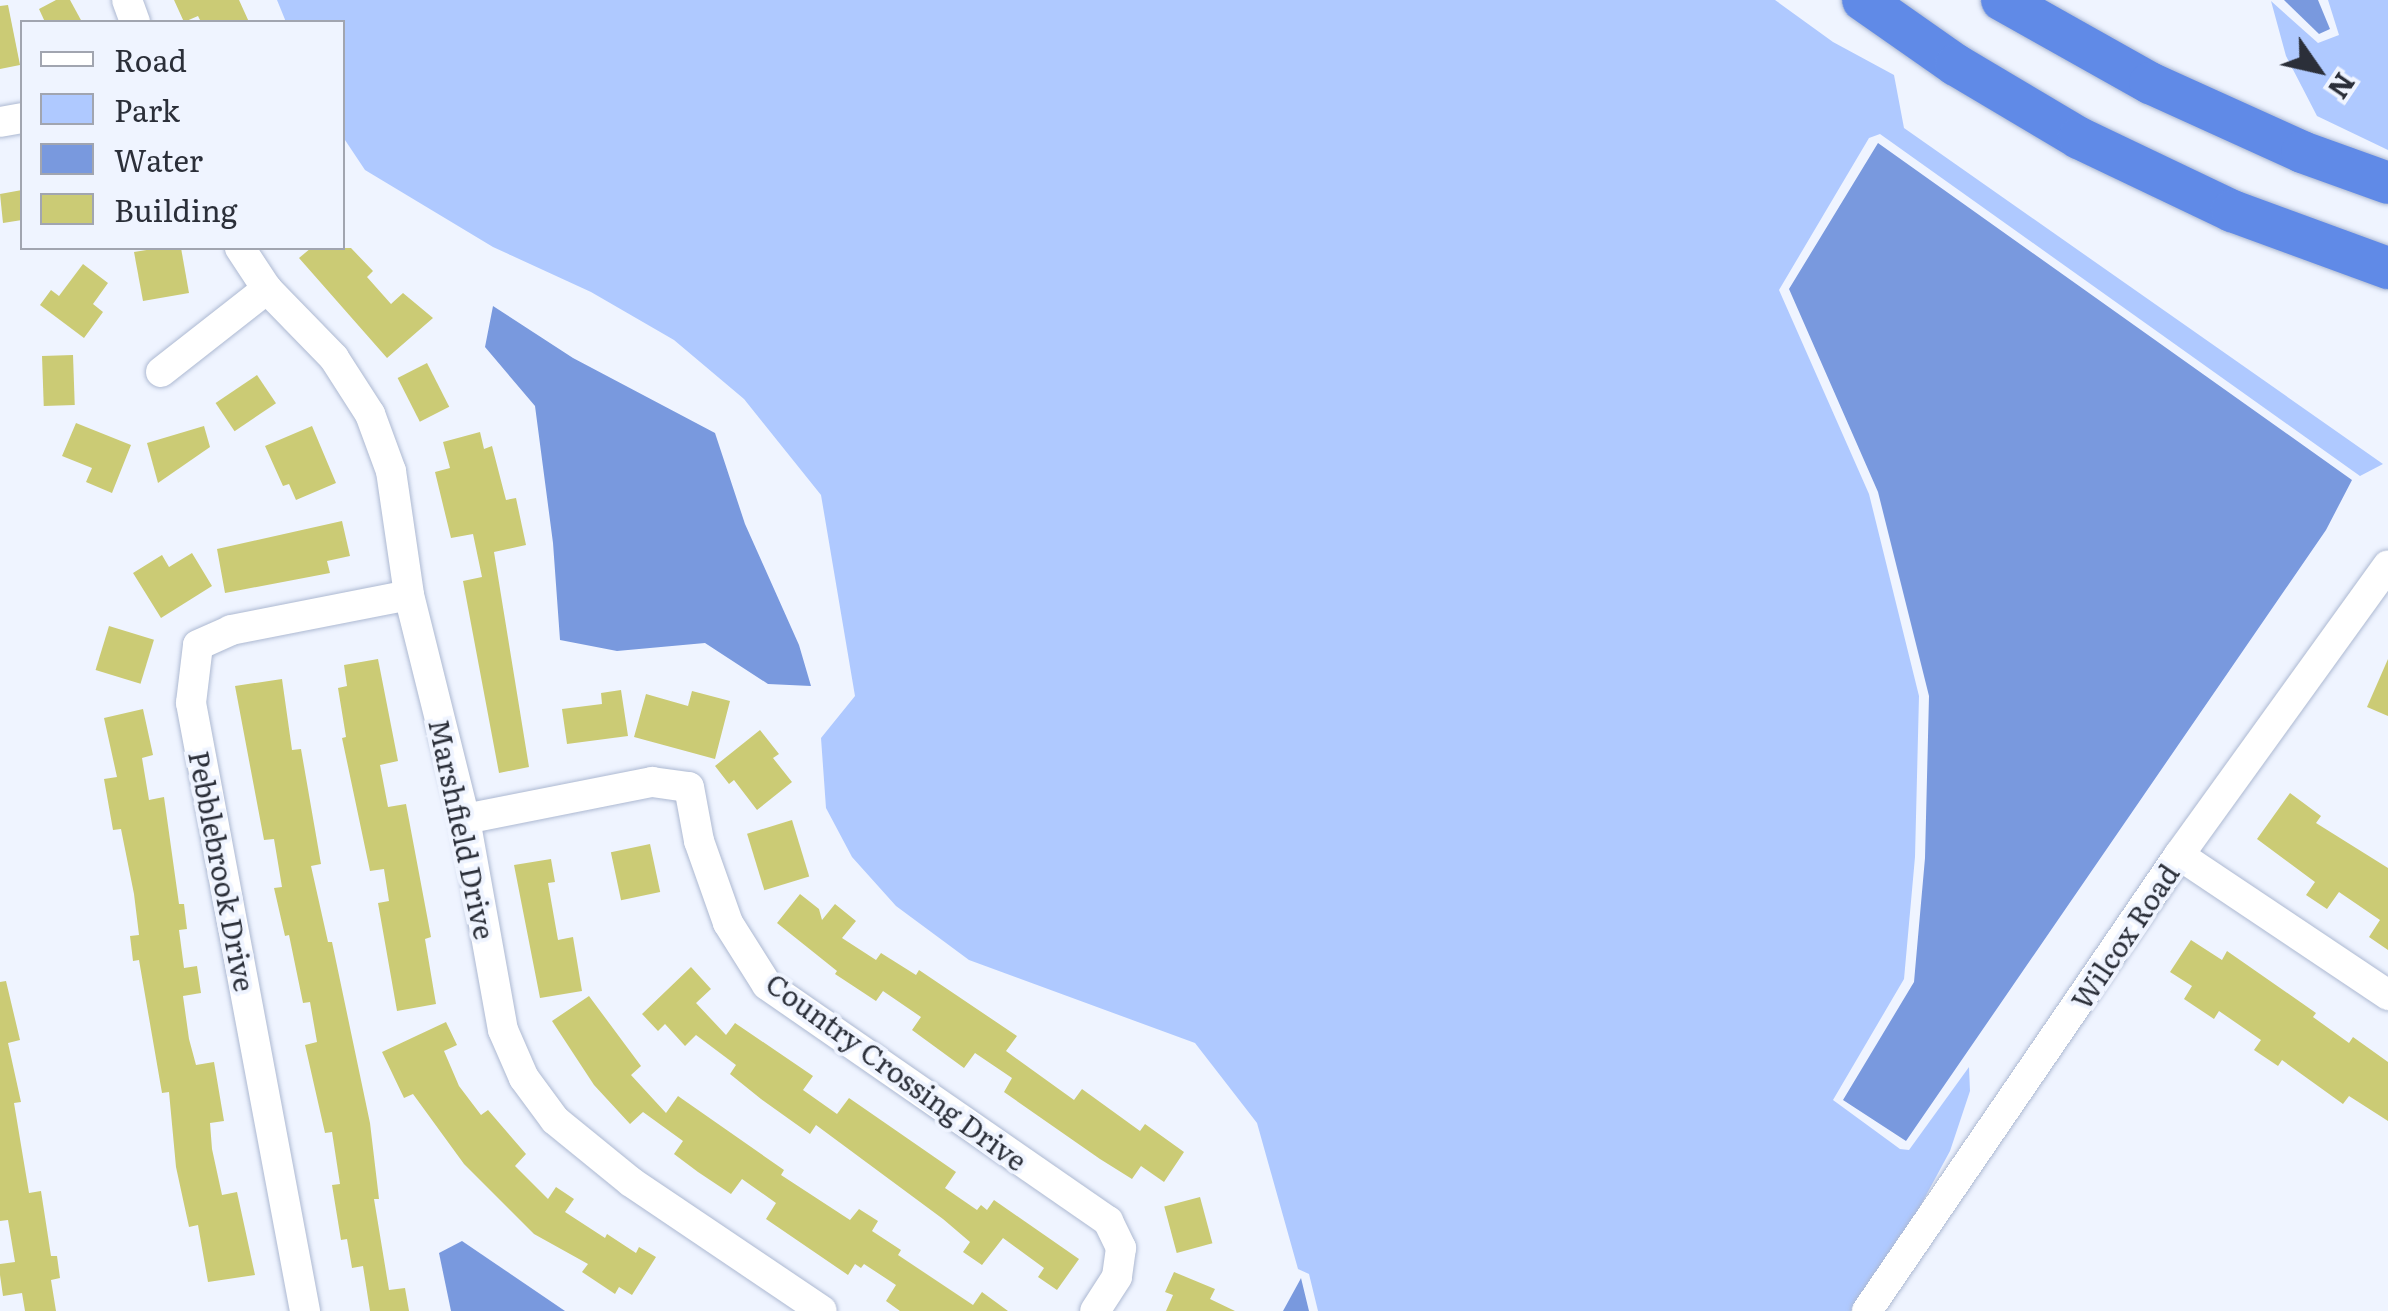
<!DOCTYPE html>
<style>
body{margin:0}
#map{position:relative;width:2388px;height:1311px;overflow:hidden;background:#eff4ff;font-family:Literata,serif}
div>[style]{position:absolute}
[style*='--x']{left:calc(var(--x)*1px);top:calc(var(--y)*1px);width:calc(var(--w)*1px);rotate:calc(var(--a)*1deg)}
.green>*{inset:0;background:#afc9ff}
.water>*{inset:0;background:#7999de}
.building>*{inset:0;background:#cbcb75;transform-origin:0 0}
.roads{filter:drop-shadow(0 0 2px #adb9d2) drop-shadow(0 0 2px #adb9d2)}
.minor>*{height:30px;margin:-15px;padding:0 15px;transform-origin:15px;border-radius:15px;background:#fff}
.highway>*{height:42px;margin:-21px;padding:0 21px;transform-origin:21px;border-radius:21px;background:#608ae7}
span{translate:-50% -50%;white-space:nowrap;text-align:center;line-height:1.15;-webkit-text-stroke:8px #eff4ff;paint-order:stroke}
.street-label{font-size:28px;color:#2b2f39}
.legend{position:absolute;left:20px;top:20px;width:325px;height:230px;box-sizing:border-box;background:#eff4ff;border:2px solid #a1a5b0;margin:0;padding:12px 18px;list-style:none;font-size:30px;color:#2b2f39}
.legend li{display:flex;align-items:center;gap:20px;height:50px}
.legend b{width:50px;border:2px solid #a1a5b0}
.north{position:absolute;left:2268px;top:20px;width:100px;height:100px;-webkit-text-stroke:8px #eff4ff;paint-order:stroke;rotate:124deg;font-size:28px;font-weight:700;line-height:40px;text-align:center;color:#2b2f39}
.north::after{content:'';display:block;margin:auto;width:35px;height:45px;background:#2b2f39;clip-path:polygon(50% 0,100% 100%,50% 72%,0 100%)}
</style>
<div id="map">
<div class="green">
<div style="clip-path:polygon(277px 0,1775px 0,1833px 42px,1894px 75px,1904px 128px,2383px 464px,2360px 476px,1880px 134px,1869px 138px,1779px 290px,1869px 494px,1919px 696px,1915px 857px,1904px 979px,1833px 1100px,1900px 1149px,1909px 1150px,1969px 1067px,1970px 1091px,1950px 1151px,1902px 1240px,1853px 1311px,1318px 1311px,1309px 1274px,1298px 1269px,1257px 1123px,1195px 1043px,969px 960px,896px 906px,852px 857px,826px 808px,821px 738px,855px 696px,821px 495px,744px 399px,674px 340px,591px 292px,493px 247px,365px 170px,343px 137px,342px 22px,286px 22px)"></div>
<div style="clip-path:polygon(2328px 0,2388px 0,2388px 150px,2317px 116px,2286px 56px,2271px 1px,2318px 43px,2339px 35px)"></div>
</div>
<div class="water">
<div style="clip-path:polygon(2284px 0,2318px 0,2330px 29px,2319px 34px)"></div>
<div style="clip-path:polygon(1878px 143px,2352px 480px,2326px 530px,1906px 1141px,1843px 1100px,1914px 982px,1925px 858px,1929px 696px,1878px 492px,1789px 289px)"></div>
<div style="clip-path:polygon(493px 306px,573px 358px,715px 433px,745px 524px,799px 645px,811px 686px,768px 684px,705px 643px,617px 651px,560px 640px,553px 543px,535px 406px,485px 347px)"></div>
<div style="clip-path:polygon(462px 1241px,565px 1311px,451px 1311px,439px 1253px)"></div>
<div style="clip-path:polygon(1301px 1278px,1309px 1311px,1283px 1311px,1300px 1280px)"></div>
</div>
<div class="building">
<div style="clip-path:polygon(56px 0,70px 0,82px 22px,45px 22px,39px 9px)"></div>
<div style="clip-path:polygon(174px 0,239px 0,249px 22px,201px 22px,198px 16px,184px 22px)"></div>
<div style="clip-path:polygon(8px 5px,20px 65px,0 69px,0 6px)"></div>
<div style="clip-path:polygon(22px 190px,22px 220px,3px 223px,0 194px)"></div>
<div style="clip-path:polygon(159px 248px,181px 248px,189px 293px,143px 301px,134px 252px)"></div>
<div style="clip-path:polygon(311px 248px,351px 248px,373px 271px,367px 277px,391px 304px,403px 293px,433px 318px,387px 358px,299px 258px)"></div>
<div style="clip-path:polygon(83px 264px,108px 283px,93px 304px,103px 312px,84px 338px,40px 305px,51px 290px,59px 296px)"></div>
<div style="left:73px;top:355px;width:50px;height:31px;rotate:88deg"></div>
<div style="left:427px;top:363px;width:49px;height:33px;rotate:63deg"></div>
<div style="left:257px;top:375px;width:34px;height:50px;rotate:56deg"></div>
<div style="clip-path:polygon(76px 423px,131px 445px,112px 493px,86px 482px,92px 468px,62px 456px)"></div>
<div style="clip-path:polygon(204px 426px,210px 447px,158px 483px,147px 443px)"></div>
<div style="clip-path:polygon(312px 426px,336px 483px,296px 500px,289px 484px,283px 486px,265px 446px)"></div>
<div style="clip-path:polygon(480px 432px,484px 449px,492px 446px,506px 500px,516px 498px,526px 545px,494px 552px,529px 767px,499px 773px,463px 581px,482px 577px,473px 534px,451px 538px,435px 472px,450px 468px,443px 442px)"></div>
<div style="clip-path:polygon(342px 521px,350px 556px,327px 561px,330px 573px,225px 593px,217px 549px)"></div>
<div style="clip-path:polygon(192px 553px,212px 586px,161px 618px,133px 573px,162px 555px,169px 567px)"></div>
<div style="left:109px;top:626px;width:47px;height:46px;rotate:17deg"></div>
<div style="clip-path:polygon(378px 659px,398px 761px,380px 765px,388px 807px,406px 804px,431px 937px,425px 939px,436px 1004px,397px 1011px,378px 903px,389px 901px,384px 869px,370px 871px,342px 738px,346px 737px,338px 688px,347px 686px,344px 665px)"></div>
<div style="clip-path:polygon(2388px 659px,2388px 716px,2367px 707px)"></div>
<div style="clip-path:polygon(282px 679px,292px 750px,301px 749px,321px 864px,311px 866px,328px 942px,332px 942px,370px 1123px,379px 1199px,374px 1199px,389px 1290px,405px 1288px,409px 1311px,370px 1311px,363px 1266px,352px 1268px,347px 1239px,341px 1240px,332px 1185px,340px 1184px,332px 1132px,325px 1133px,305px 1045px,317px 1042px,310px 1002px,303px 1003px,289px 935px,285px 936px,274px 888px,282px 887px,274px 839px,264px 840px,235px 686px)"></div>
<div style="clip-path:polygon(621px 690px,628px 736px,567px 744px,562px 709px,602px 704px,601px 693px)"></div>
<div style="clip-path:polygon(692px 691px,730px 701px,715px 759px,634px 737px,646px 694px,688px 706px)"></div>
<div style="clip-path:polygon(143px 709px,153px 755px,142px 758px,149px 800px,164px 797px,179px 904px,184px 904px,187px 929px,179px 930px,184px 968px,197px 966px,201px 993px,183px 996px,189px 1039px,196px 1065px,214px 1062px,224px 1121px,210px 1123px,212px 1149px,222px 1195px,237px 1192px,255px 1275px,208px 1282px,198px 1225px,189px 1227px,176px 1167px,169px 1092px,162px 1093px,139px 960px,133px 961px,130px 936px,139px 935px,134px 894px,121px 829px,113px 830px,104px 779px,117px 777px,104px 718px)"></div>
<div style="clip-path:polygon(760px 730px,779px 754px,773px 758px,792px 782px,757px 810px,734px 780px,729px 784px,715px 766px)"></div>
<div style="clip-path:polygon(2290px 793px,2321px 816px,2316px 823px,2388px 868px,2388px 950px,2369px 937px,2380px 920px,2339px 892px,2327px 909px,2306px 895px,2315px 882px,2257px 839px)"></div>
<div style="left:792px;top:820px;width:59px;height:47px;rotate:73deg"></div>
<div style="left:650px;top:844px;width:49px;height:40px;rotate:78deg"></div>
<div style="clip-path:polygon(551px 859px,555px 882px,548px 883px,558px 940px,573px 937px,582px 991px,540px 998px,514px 865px)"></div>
<div style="clip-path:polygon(800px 894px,819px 909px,822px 920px,835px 904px,856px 921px,842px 938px,876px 960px,881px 953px,916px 975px,919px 970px,1017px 1036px,1006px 1051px,1074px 1100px,1082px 1089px,1140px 1131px,1145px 1124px,1184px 1152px,1164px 1182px,1141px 1166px,1132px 1179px,1100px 1159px,1004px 1092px,1012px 1078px,975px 1053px,964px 1068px,912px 1030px,921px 1017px,883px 991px,876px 1001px,835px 974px,837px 971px,777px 923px)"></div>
<div style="clip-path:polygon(2191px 940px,2222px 960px,2227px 951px,2316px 1013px,2313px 1017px,2349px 1043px,2353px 1037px,2388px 1062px,2388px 1121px,2349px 1096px,2343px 1104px,2282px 1060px,2278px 1066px,2254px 1050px,2261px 1040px,2219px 1011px,2214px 1019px,2184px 999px,2192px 986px,2170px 972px)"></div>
<div style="clip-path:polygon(691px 967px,711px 989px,696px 1003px,726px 1035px,735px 1023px,813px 1076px,803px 1090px,837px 1114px,849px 1098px,956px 1172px,945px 1188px,977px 1210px,981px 1205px,987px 1210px,994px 1200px,1079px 1259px,1057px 1290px,1038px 1277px,1044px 1268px,1003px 1238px,982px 1265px,963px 1252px,970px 1242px,943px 1219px,816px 1125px,810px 1134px,761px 1099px,730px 1074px,736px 1065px,696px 1035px,685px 1046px,665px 1024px,658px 1031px,642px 1014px)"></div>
<div style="clip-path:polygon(6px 981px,20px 1040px,8px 1043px,21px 1102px,14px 1103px,29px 1193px,41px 1191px,51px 1256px,57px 1256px,60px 1278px,51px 1280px,56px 1311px,25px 1311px,22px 1293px,3px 1296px,0 1275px,0 1264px,15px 1262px,8px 1220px,0 1221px,0 982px)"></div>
<div style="clip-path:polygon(589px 996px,641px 1066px,631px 1075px,666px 1113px,678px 1096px,784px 1170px,781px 1175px,850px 1220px,859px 1209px,878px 1221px,872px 1231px,901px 1250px,898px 1255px,973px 1305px,982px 1292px,1008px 1311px,900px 1311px,886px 1301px,896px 1285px,864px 1264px,861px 1268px,855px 1264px,848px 1275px,766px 1219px,776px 1203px,742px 1179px,731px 1194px,698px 1172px,674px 1154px,683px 1141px,643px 1112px,630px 1124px,594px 1085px,552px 1021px)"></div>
<div style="clip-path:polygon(446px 1022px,457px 1045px,444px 1051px,459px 1086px,481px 1115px,488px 1110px,526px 1154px,515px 1166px,548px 1199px,556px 1187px,574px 1199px,565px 1212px,605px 1238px,607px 1234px,636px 1253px,639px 1247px,656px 1257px,632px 1295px,619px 1287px,615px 1294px,582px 1272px,588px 1264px,534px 1234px,464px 1164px,413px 1094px,404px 1098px,382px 1052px)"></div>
<div style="left:1200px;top:1197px;width:48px;height:37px;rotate:75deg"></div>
<div style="clip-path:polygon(1174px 1272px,1215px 1289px,1210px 1299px,1235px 1311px,1166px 1311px,1173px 1295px,1165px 1292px)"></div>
</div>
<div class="roads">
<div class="minor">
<div style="--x:127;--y:0;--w:23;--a:70"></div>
<div style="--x:0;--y:122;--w:22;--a:-10"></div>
<div style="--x:240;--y:248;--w:49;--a:56.6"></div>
<div style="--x:267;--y:289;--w:96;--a:45.8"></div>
<div style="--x:334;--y:358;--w:67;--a:57.3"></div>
<div style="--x:370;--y:414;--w:61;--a:69.8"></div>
<div style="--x:391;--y:471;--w:125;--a:81.7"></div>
<div style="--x:409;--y:595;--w:231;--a:76"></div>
<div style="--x:465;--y:819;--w:214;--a:79.8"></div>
<div style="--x:503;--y:1030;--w:52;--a:66.4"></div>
<div style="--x:524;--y:1078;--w:52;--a:53.6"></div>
<div style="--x:555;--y:1120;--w:98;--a:39.2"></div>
<div style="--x:631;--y:1182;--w:230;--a:34"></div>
<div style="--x:161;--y:372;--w:135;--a:-38.1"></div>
<div style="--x:465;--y:819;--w:191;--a:-11.2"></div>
<div style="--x:652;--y:782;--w:37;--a:8"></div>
<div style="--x:689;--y:787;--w:55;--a:79.5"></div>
<div style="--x:699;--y:841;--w:87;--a:70.5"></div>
<div style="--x:728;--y:923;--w:73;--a:57.8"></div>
<div style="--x:767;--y:985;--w:415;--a:34.7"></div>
<div style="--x:1108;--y:1221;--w:30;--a:64"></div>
<div style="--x:1121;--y:1248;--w:29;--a:98"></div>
<div style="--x:1117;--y:1277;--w:40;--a:122.9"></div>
<div style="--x:2179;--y:855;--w:252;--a:33.8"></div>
<div style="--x:305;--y:1311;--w:619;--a:-100.62"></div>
<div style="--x:191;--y:703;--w:58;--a:-83.1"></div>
<div style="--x:198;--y:645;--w:36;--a:-24"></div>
<div style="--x:231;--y:630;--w:181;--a:-11.1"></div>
<div style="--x:1867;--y:1311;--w:553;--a:-55.62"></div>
<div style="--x:2179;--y:855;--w:357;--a:-54.2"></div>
</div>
<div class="highway">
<div style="--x:1863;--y:0;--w:113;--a:35"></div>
<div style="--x:1956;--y:65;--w:143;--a:30.7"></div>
<div style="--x:2079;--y:138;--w:170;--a:25.5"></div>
<div style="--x:2232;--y:211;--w:166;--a:20.1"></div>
<div style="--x:2002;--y:0;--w:170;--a:29.3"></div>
<div style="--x:2150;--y:83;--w:167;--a:24.4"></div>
<div style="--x:2302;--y:152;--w:91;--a:19.8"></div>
</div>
</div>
<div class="street-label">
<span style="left:463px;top:829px;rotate:78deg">Marshfield Drive</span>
<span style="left:223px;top:871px;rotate:79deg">Pebblebrook Drive</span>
<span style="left:2124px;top:936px;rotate:-56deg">Wilcox Road</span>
<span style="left:897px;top:1071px;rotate:36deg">Country Crossing Drive</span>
</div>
<ul class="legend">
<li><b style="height:12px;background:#fff"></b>Road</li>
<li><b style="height:28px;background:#afc9ff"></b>Park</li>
<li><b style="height:28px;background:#7999de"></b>Water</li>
<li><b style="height:28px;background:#cbcb75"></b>Building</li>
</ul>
<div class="north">N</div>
</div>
